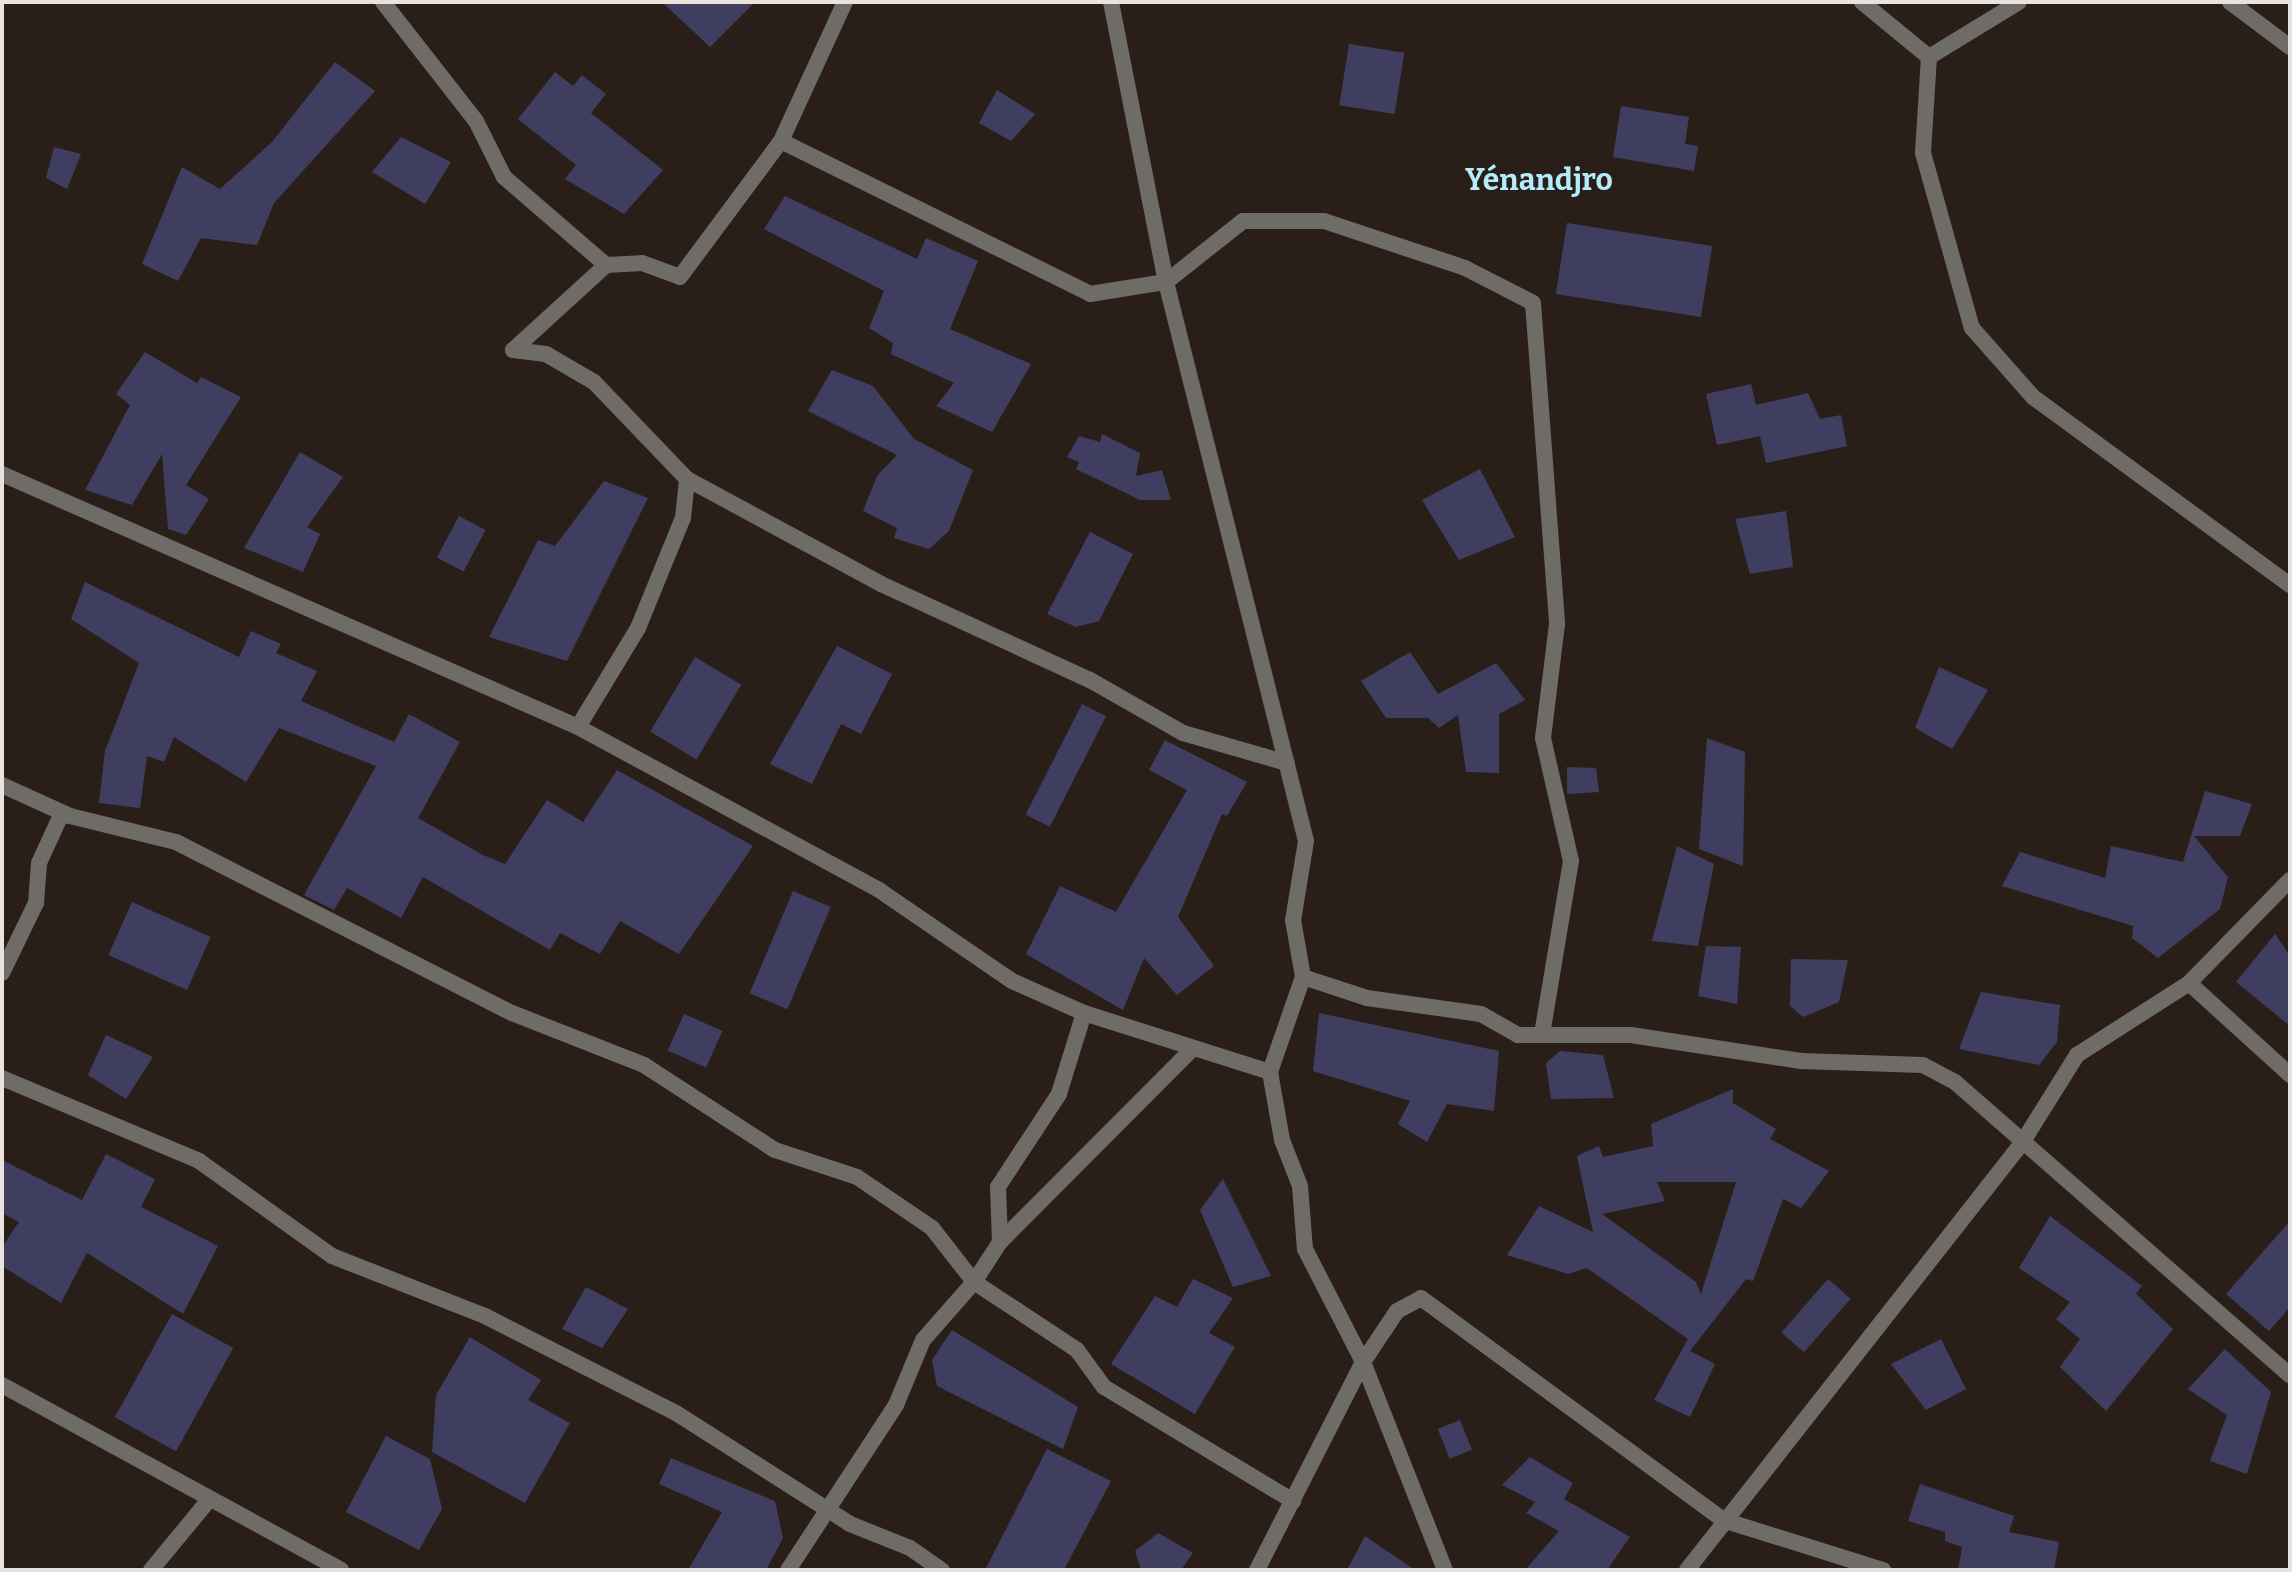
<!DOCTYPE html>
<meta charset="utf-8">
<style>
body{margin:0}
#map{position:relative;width:2292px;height:1572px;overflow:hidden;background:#291f18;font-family:Bitter,serif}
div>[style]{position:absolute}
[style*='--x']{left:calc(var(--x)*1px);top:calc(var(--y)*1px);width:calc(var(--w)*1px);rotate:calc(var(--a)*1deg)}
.building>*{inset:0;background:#403e60;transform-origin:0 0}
.street>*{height:16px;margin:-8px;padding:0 8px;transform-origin:8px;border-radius:8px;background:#6f6c67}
span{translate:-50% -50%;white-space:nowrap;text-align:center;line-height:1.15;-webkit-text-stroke:7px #291f18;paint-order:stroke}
.quarter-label{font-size:30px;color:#b5ecfc;font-weight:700}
.frame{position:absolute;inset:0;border:4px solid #e9e2dd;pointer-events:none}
</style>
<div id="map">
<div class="building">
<div style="clip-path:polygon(662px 2px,755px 2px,710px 47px)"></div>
<div style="left:1349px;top:44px;width:56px;height:62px;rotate:9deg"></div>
<div style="clip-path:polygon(335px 62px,375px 91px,274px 203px,257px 245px,201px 238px,178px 281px,142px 264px,182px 167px,220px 189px,272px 142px)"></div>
<div style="clip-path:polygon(555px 72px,573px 86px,582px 75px,606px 94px,591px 113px,663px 170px,624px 214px,565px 179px,576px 165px,518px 119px)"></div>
<div style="clip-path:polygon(997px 90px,1035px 114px,1011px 141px,979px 123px)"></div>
<div style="clip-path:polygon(1621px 106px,1689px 117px,1685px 144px,1698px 146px,1694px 171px,1613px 157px)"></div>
<div style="clip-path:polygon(401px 137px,451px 162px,425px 204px,372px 172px)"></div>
<div style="clip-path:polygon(54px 147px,81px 154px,67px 189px,46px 178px)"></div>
<div style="clip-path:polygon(785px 196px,917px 259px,926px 238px,978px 261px,950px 329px,1031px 364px,992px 432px,936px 406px,954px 383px,891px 354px,893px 343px,869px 328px,884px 291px,764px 229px)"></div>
<div style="left:1567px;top:223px;width:147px;height:72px;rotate:9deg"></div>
<div style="clip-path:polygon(145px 352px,197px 383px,201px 377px,241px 397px,186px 485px,209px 499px,186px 535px,168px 529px,162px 454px,132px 505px,85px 490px,130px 405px,116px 394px)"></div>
<div style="clip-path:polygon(832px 370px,873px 386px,914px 439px,973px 470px,949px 531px,929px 549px,894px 538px,897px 528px,863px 511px,877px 476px,897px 455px,808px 411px)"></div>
<div style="clip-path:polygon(1751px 384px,1756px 405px,1808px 393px,1820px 419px,1841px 415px,1847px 446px,1766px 463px,1760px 436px,1717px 445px,1706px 394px)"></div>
<div style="clip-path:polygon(1102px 434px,1140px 453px,1136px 476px,1162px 470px,1171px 500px,1140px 500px,1076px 469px,1079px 462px,1067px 457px,1079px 436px,1100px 442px)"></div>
<div style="clip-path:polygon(300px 452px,343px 477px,307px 527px,320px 534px,303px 572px,244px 548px)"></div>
<div style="clip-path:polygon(1480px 469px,1515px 537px,1459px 560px,1422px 500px)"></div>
<div style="clip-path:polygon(604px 481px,648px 498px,567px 661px,489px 637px,538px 540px,555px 546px)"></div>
<div style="clip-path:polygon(1786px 511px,1793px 567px,1750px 574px,1735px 519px)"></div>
<div style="left:459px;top:516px;width:30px;height:47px;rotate:28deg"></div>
<div style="clip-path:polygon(1090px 532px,1133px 554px,1099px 621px,1076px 627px,1047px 614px)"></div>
<div style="clip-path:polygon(85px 582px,239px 657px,251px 631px,281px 644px,276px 653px,317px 671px,301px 701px,394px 742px,409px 714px,460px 742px,418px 818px,483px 855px,505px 864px,547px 800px,583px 822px,617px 770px,753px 846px,679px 954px,620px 921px,600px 954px,560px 933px,550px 950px,423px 877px,401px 918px,347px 888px,334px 910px,304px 895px,376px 766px,279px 728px,246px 782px,174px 737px,164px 762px,147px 756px,140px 808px,99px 803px,105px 751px,139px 663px,71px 619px)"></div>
<div style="clip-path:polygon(837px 646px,892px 674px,861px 734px,841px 724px,812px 784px,770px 764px)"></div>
<div style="clip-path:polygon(1410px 652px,1438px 694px,1496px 663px,1525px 700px,1499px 714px,1499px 773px,1466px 772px,1458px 715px,1439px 728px,1428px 718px,1386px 718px,1361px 681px)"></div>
<div style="left:695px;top:657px;width:54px;height:87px;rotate:31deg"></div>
<div style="clip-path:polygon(1939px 667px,1988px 690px,1952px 749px,1915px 728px)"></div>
<div style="left:1082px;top:704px;width:27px;height:124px;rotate:27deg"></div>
<div style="clip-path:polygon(1707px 738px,1745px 752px,1743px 866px,1699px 849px)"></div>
<div style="clip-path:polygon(1165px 740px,1247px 782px,1227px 816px,1222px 814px,1178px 917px,1214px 966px,1177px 995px,1144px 958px,1123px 1010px,1026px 954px,1060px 886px,1116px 912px,1187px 790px,1149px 770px)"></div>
<div style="clip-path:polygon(1567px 767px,1596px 768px,1599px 792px,1567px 794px)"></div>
<div style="clip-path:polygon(2205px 791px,2252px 804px,2240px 836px,2194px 836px,2228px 877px,2220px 909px,2158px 958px,2132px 938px,2133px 926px,2002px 886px,2020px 852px,2105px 878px,2111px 846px,2183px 862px)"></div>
<div style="clip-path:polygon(1677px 846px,1714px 864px,1698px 946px,1652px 941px)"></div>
<div style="left:793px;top:891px;width:41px;height:111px;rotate:23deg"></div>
<div style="left:132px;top:902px;width:86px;height:58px;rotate:24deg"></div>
<div style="clip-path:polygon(2275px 934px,2290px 956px,2290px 1026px,2236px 982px)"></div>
<div style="clip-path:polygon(1706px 946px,1741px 947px,1737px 1004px,1698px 996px)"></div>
<div style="clip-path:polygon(1791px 959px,1848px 960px,1839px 1002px,1803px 1017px,1790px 1006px)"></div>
<div style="clip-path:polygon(1981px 992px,2060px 1005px,2057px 1042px,2039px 1065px,1959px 1049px)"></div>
<div style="clip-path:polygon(1319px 1013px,1499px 1051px,1494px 1111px,1447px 1104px,1427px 1142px,1398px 1124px,1410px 1101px,1313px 1071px)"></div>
<div style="left:684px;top:1014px;width:42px;height:40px;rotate:24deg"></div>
<div style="clip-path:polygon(106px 1035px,153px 1057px,126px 1099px,88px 1075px)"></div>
<div style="clip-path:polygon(1560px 1051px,1603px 1055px,1614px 1098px,1551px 1099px,1546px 1063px)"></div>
<div style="clip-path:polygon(evenodd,1733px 1089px,1733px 1103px,1776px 1129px,1770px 1139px,1829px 1171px,1801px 1208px,1783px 1199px,1753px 1281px,1746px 1279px,1690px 1351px,1715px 1364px,1690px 1417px,1654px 1400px,1688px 1339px,1587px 1268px,1568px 1274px,1507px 1255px,1539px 1206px,1593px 1232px,1577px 1156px,1599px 1146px,1603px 1157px,1653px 1146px,1651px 1124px,1733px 1089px,1657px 1182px,1736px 1182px,1701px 1294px,1696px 1282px,1602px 1214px,1665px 1201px,1657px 1182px)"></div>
<div style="clip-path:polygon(106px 1154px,155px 1179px,141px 1207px,218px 1246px,183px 1314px,87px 1253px,61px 1303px,2px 1266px,2px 1247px,19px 1222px,2px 1213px,2px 1160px,82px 1200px)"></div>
<div style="clip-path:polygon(1223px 1179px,1271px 1276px,1233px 1287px,1200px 1210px)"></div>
<div style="clip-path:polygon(2050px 1216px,2142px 1286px,2136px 1294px,2173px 1329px,2106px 1411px,2060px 1367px,2080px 1339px,2056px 1319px,2070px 1302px,2019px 1268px)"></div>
<div style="clip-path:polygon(2290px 1221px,2290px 1307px,2269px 1331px,2226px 1294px)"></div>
<div style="clip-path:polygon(1193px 1279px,1233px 1298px,1209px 1333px,1235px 1347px,1195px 1414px,1111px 1364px,1155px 1296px,1177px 1307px)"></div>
<div style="left:1828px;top:1279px;width:30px;height:71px;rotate:41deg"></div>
<div style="clip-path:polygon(586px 1287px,628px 1309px,602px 1348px,562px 1329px)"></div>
<div style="left:172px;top:1314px;width:70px;height:118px;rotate:29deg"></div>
<div style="clip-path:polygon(952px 1330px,1078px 1407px,1063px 1449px,937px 1386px,932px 1360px)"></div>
<div style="clip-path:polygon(470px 1337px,541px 1380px,528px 1400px,570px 1423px,525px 1503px,432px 1452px,436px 1395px)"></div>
<div style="clip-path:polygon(1941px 1339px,1966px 1389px,1926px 1410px,1891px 1364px)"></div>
<div style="clip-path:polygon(2225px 1349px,2271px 1392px,2247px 1474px,2210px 1461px,2227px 1415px,2188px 1389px)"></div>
<div style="left:1460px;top:1420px;width:32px;height:24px;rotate:68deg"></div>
<div style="clip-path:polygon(386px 1436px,430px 1459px,442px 1509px,419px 1550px,346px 1512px)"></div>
<div style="clip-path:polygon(1047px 1449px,1111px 1481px,1064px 1570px,985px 1570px)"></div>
<div style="clip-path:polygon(1530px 1457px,1573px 1483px,1564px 1499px,1630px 1537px,1607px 1570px,1525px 1570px,1559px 1531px,1526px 1513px,1535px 1502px,1502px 1485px)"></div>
<div style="clip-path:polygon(671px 1458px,775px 1501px,783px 1538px,766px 1570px,688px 1570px,722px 1512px,659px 1484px)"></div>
<div style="clip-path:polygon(1920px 1484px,2014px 1516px,2009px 1532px,2059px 1542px,2054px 1570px,1958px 1570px,1962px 1547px,1945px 1541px,1945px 1532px,1908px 1521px)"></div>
<div style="clip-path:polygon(1158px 1533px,1193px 1553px,1181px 1570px,1141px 1570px,1135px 1551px)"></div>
<div style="clip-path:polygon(1365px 1536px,1415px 1570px,1347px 1570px)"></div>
</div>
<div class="street">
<div style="--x:383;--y:2;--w:151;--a:52"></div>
<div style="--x:476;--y:121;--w:63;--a:63.4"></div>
<div style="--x:504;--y:177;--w:135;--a:40.8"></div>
<div style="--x:1111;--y:2;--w:285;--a:78.9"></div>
<div style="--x:1166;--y:282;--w:576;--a:75.94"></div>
<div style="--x:1306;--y:841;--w:80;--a:99.3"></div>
<div style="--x:1293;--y:920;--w:58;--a:80"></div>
<div style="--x:1303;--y:977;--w:101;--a:109.2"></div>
<div style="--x:1270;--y:1072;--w:69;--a:80"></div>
<div style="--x:1282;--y:1140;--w:49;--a:68.6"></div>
<div style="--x:1300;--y:1186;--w:63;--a:85.5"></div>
<div style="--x:1305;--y:1249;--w:127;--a:62.8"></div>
<div style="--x:1363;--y:1362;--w:224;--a:68.5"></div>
<div style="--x:1862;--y:2;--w:87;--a:39.4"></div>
<div style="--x:2230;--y:2;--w:75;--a:36.9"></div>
<div style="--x:1929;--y:57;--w:96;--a:93.6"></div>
<div style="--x:1923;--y:153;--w:182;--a:74.4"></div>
<div style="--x:1972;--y:328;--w:92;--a:48.5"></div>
<div style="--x:2033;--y:397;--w:318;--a:36.2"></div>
<div style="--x:1929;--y:57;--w:105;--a:-31.4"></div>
<div style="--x:781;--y:141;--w:345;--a:26.3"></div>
<div style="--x:1090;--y:294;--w:77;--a:-9"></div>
<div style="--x:1166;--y:282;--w:98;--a:-38.4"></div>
<div style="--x:1243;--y:221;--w:81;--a:0"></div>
<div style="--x:1324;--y:221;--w:149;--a:18.4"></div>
<div style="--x:1465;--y:268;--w:76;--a:27.2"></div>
<div style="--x:1533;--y:303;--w:322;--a:85.7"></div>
<div style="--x:1557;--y:624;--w:115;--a:97"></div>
<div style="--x:1543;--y:738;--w:126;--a:77.2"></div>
<div style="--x:1571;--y:861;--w:175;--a:99.5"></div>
<div style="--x:513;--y:350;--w:33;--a:7"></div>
<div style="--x:546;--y:354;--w:56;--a:30.3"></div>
<div style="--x:594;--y:382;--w:134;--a:46.2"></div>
<div style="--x:687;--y:479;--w:221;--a:28.4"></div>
<div style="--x:881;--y:584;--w:230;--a:24.7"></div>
<div style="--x:1090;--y:680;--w:107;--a:29.7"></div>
<div style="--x:1183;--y:733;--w:108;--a:16.1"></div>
<div style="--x:513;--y:350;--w:126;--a:-42.4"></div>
<div style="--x:606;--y:265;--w:36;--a:-3"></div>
<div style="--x:642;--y:263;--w:40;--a:20.2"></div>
<div style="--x:680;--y:277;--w:169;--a:-53.4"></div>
<div style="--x:781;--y:141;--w:153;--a:-65.3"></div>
<div style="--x:2;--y:474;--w:629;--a:23.71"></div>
<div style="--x:578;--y:727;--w:342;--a:28.4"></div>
<div style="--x:879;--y:890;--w:161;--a:34.4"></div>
<div style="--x:1012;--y:981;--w:79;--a:24"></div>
<div style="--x:1084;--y:1013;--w:195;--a:17.6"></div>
<div style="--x:578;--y:727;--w:116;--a:-58.8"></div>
<div style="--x:638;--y:628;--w:119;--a:-67.8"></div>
<div style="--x:683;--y:518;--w:39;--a:-84"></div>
<div style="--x:2;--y:785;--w:75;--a:24.5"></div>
<div style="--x:70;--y:816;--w:109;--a:13.8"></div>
<div style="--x:176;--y:842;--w:377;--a:27"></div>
<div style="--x:512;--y:1013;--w:142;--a:21.5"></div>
<div style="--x:644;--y:1065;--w:156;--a:33"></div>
<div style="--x:775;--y:1150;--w:86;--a:18.2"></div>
<div style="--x:857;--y:1177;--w:91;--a:34.2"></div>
<div style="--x:932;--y:1228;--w:68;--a:52.1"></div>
<div style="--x:974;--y:1282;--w:77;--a:131.3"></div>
<div style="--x:923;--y:1340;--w:70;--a:112.6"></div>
<div style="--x:896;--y:1405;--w:197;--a:123.2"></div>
<div style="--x:2;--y:973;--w:78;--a:-64.1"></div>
<div style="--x:36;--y:903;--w:40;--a:-85.7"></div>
<div style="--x:39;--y:863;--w:55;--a:-65.3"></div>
<div style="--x:1303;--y:977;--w:67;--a:18.2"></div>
<div style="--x:1367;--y:998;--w:115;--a:8"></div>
<div style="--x:1481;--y:1014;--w:43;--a:29.6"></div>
<div style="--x:1518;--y:1035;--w:113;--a:0"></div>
<div style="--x:1631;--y:1035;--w:172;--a:8.7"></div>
<div style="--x:1801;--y:1061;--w:122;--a:1.9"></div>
<div style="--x:1923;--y:1065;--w:36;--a:28"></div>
<div style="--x:1955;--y:1082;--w:445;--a:41.2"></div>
<div style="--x:2189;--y:983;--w:137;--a:42.3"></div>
<div style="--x:1084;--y:1013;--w:85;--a:107.2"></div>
<div style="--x:1059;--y:1094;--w:111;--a:123.3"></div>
<div style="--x:998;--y:1187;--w:55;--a:87.9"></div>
<div style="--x:1000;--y:1242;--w:48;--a:123"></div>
<div style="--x:974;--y:1282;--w:123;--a:33.4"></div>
<div style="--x:1077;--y:1350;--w:46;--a:53.9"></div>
<div style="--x:1104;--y:1387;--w:221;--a:31.1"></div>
<div style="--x:2;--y:1078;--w:214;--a:22.8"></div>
<div style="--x:199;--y:1161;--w:163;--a:35.5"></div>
<div style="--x:332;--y:1256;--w:164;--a:21.4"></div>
<div style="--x:485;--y:1316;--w:214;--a:26.9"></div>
<div style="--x:676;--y:1413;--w:206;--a:32.5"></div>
<div style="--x:850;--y:1524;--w:65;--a:21.8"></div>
<div style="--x:910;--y:1548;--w:39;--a:35"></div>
<div style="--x:1000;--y:1242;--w:274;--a:-45.1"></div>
<div style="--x:2;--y:1385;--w:386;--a:28.6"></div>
<div style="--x:151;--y:1570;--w:89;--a:-50.4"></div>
<div style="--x:1257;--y:1570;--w:233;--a:-63"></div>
<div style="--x:1363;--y:1362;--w:61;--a:-56.3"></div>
<div style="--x:1397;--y:1311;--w:27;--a:-28"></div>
<div style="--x:1421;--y:1298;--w:375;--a:36.3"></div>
<div style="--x:1723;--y:1520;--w:168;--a:17.4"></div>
<div style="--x:1687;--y:1570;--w:543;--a:-51.88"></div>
<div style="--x:2022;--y:1143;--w:104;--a:-58"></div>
<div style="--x:2077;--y:1055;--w:133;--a:-32.7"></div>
<div style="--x:2189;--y:983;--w:144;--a:-45.6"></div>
</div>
<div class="quarter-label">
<span style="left:1539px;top:180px">Yénandjro</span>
</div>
<div class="frame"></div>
</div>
